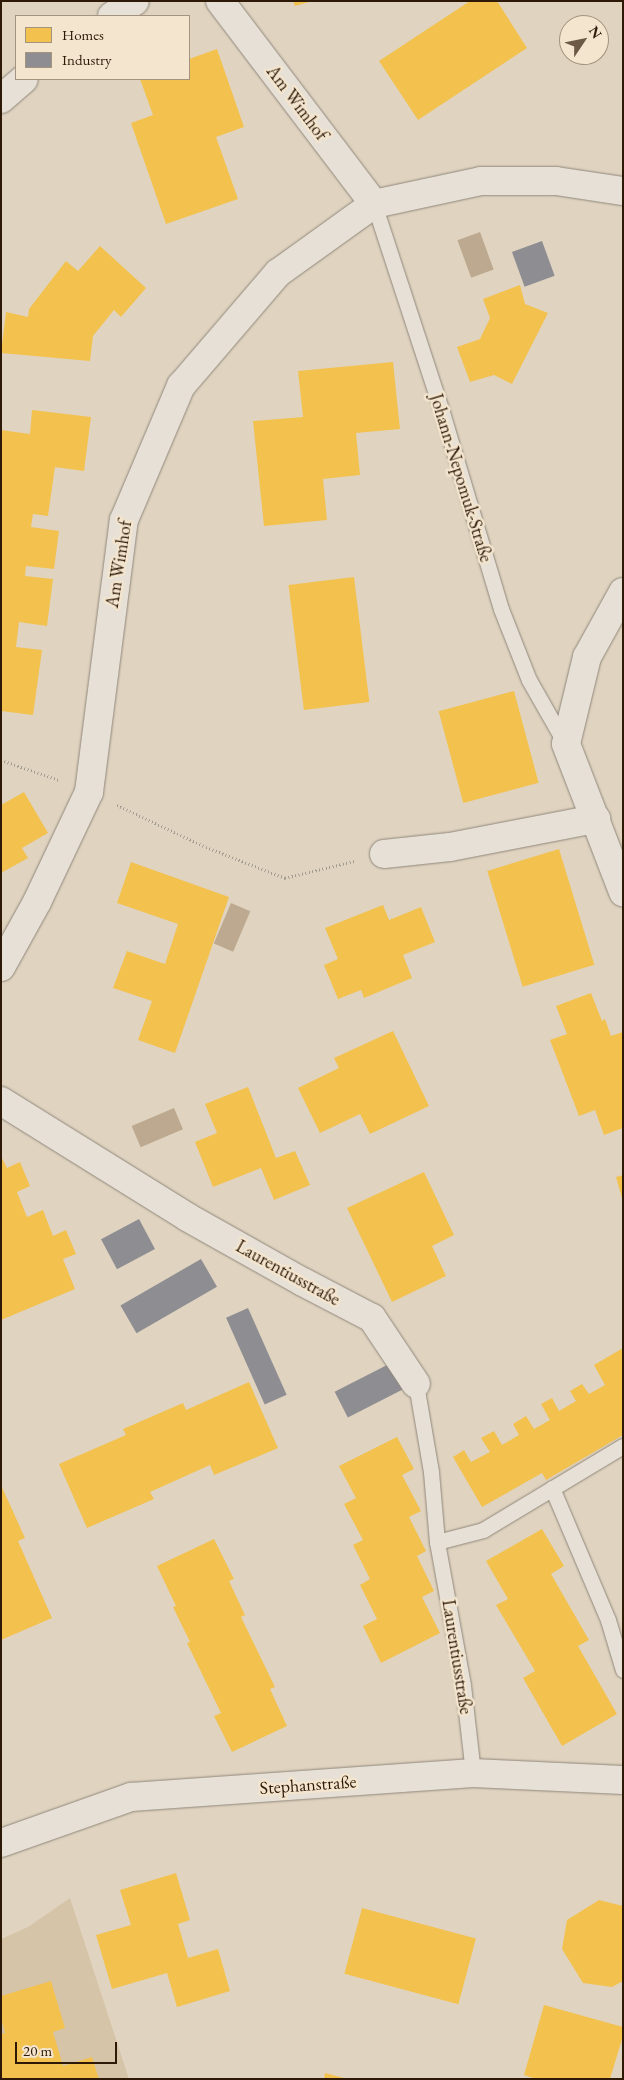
<!DOCTYPE html>
<meta charset="utf-8">
<style>
body{margin:0}
#map{position:relative;width:624px;height:2080px;overflow:hidden;background:#e0d4c1;font-family:"EB Garamond",serif}
div>[style]{position:absolute}
[style*='--x']{left:calc(var(--x)*1px);top:calc(var(--y)*1px);width:calc(var(--w)*1px);rotate:calc(var(--a)*1deg)}
.green>*{inset:0;background:#d6c4a9}
.water>*{inset:0;background:#bca98f;transform-origin:0 0}
.homes>*{inset:0;background:#f2c14e;transform-origin:0 0}
.industry>*{inset:0;background:#8d8d92;transform-origin:0 0}
.path>*{height:3px;margin-top:-1.5px;transform-origin:0;background:repeating-linear-gradient(90deg,#a39c92 0 1px,transparent 0 3.5px)}
.roads{filter:drop-shadow(0 0 1px #91877a) drop-shadow(0 0 1px #91877a)}
.lane>*{height:15px;margin:-7.5px;padding:0 7.5px;transform-origin:7.5px;border-radius:7.5px;background:#e6e0d6}
.street>*{height:28px;margin:-14px;padding:0 14px;transform-origin:14px;border-radius:14px;background:#e6e0d6}
span{translate:-50% -50%;white-space:nowrap;text-align:center;line-height:1.15;-webkit-text-stroke:5px #f3e5ce;paint-order:stroke}
.street-label{font-size:18px;color:#2e1906}
.frame{position:absolute;inset:0;border:2px solid #2e1906;pointer-events:none}
.legend{position:absolute;left:15px;top:15px;width:175px;height:65px;box-sizing:border-box;background:#f3e5ce;border:1px solid #a4937e;margin:0;padding:6px 9px;list-style:none;font-size:15px;color:#2e1906}
.legend li{display:flex;align-items:center;gap:10px;height:25px}
.legend b{width:25px;border:1px solid #a4937e}
.north{position:absolute;left:559px;top:15px;width:50px;height:50px;box-sizing:border-box;background:#f3e5ce;border:1px solid #a4937e;border-radius:50%;rotate:56deg;font-size:14px;font-weight:700;line-height:20px;text-align:center;color:#2e1906}
.north::after{content:'';display:block;margin:auto;width:18px;height:22px;background:#6c5a47;clip-path:polygon(50% 0,100% 100%,50% 72%,0 100%)}
.scale{position:absolute;left:15px;top:2042px;width:102px;height:22px;box-sizing:border-box;border:2px solid #2e1906;border-top:0;padding-left:6px;font-size:15px;line-height:18px;white-space:nowrap;color:#2e1906;-webkit-text-stroke:4px #f3e5ce;paint-order:stroke}
</style>
<div id="map">
<div class="green">
<div style="clip-path:polygon(70px 1898px,129px 2079px,1px 2079px,1px 1939px,28px 1927px)"></div>
</div>
<div class="water">
<div style="left:480px;top:232px;width:40px;height:24px;rotate:70deg"></div>
<div style="left:231px;top:903px;width:21px;height:44px;rotate:23deg"></div>
<div style="left:174px;top:1108px;width:23px;height:46px;rotate:67deg"></div>
</div>
<div class="homes">
<div style="clip-path:polygon(293px 1px,309px 1px,309px 2px,295px 6px)"></div>
<div style="clip-path:polygon(470px 1px,497px 1px,527px 48px,418px 120px,379px 61px)"></div>
<div style="clip-path:polygon(217px 49px,244px 127px,216px 137px,238px 199px,166px 224px,131px 123px,153px 115px,140px 79px,189px 79px,189px 59px)"></div>
<div style="clip-path:polygon(100px 246px,146px 288px,121px 317px,114px 310px,93px 336px,90px 361px,1px 353px,6px 312px,28px 317px,29px 309px,66px 261px,78px 271px)"></div>
<div style="clip-path:polygon(520px 285px,525px 304px,548px 313px,512px 384px,494px 375px,470px 382px,457px 347px,480px 339px,490px 318px,483px 299px)"></div>
<div style="clip-path:polygon(393px 362px,400px 429px,356px 433px,360px 475px,323px 479px,327px 520px,264px 526px,253px 421px,303px 417px,298px 371px)"></div>
<div style="clip-path:polygon(32px 410px,91px 417px,84px 471px,55px 467px,48px 516px,33px 514px,31px 527px,59px 531px,54px 569px,26px 566px,25px 576px,53px 579px,47px 626px,19px 622px,16px 647px,42px 650px,33px 715px,1px 711px,1px 430px,30px 434px)"></div>
<div style="left:354px;top:577px;width:126px;height:66px;rotate:83deg"></div>
<div style="left:514px;top:691px;width:95px;height:78px;rotate:75deg"></div>
<div style="clip-path:polygon(24px 792px,48px 833px,22px 848px,28px 858px,1px 873px,1px 805px)"></div>
<div style="left:559px;top:849px;width:121px;height:75px;rotate:73deg"></div>
<div style="clip-path:polygon(131px 862px,229px 897px,175px 1053px,138px 1040px,152px 1001px,113px 988px,127px 951px,165px 964px,178px 924px,117px 903px)"></div>
<div style="clip-path:polygon(383px 905px,389px 920px,421px 907px,435px 942px,403px 955px,412px 978px,364px 998px,361px 990px,338px 999px,324px 965px,338px 959px,325px 928px)"></div>
<div style="clip-path:polygon(591px 993px,602px 1021px,605px 1019px,611px 1036px,623px 1032px,623px 1128px,604px 1135px,595px 1110px,579px 1116px,550px 1040px,567px 1034px,556px 1006px)"></div>
<div style="clip-path:polygon(393px 1031px,429px 1106px,370px 1134px,360px 1114px,320px 1133px,298px 1088px,339px 1068px,334px 1058px)"></div>
<div style="clip-path:polygon(248px 1087px,276px 1158px,295px 1151px,310px 1185px,274px 1200px,261px 1168px,213px 1187px,195px 1142px,217px 1133px,205px 1104px)"></div>
<div style="clip-path:polygon(1px 1156px,7px 1168px,20px 1162px,30px 1186px,17px 1192px,27px 1217px,43px 1210px,53px 1236px,66px 1230px,76px 1254px,63px 1259px,75px 1289px,1px 1320px)"></div>
<div style="clip-path:polygon(424px 1172px,454px 1235px,432px 1246px,446px 1276px,392px 1302px,347px 1208px)"></div>
<div style="clip-path:polygon(623px 1175px,623px 1198px,622px 1198px,616px 1177px)"></div>
<div style="clip-path:polygon(623px 1348px,623px 1435px,546px 1480px,542px 1473px,482px 1507px,453px 1457px,464px 1450px,471px 1462px,490px 1452px,481px 1438px,494px 1431px,502px 1445px,519px 1435px,513px 1424px,526px 1416px,534px 1429px,550px 1420px,541px 1404px,552px 1398px,559px 1411px,576px 1401px,570px 1391px,582px 1384px,589px 1394px,605px 1385px,594px 1365px)"></div>
<div style="clip-path:polygon(249px 1382px,278px 1448px,214px 1475px,210px 1465px,150px 1492px,154px 1499px,87px 1528px,59px 1464px,126px 1435px,123px 1429px,183px 1403px,186px 1410px)"></div>
<div style="clip-path:polygon(397px 1437px,414px 1469px,402px 1475px,421px 1511px,409px 1517px,426px 1551px,417px 1556px,434px 1591px,422px 1597px,440px 1633px,381px 1663px,363px 1626px,377px 1619px,360px 1585px,370px 1579px,353px 1545px,363px 1540px,344px 1504px,356px 1498px,339px 1466px)"></div>
<div style="clip-path:polygon(1px 1485px,25px 1538px,18px 1541px,52px 1618px,1px 1640px)"></div>
<div style="clip-path:polygon(542px 1529px,564px 1566px,551px 1574px,589px 1640px,578px 1646px,617px 1714px,562px 1746px,523px 1678px,535px 1671px,496px 1605px,508px 1599px,486px 1561px)"></div>
<div style="clip-path:polygon(214px 1539px,234px 1579px,229px 1581px,245px 1615px,241px 1617px,275px 1687px,270px 1689px,287px 1726px,232px 1752px,214px 1716px,221px 1713px,187px 1643px,190px 1642px,173px 1607px,176px 1606px,157px 1566px)"></div>
<div style="clip-path:polygon(176px 1873px,190px 1920px,178px 1924px,188px 1958px,218px 1949px,230px 1991px,177px 2007px,167px 1973px,112px 1989px,96px 1935px,131px 1925px,120px 1890px)"></div>
<div style="clip-path:polygon(599px 1900px,623px 1906px,623px 1981px,612px 1987px,583px 1983px,562px 1949px,567px 1920px)"></div>
<div style="left:362px;top:1908px;width:118px;height:68px;rotate:15deg"></div>
<div style="clip-path:polygon(51px 1981px,65px 2028px,53px 2032px,63px 2066px,92px 2057px,99px 2079px,1px 2079px,1px 2034px,5px 2033px,1px 2018px,1px 1996px)"></div>
<div style="clip-path:polygon(544px 2005px,623px 2027px,623px 2036px,610px 2079px,536px 2079px,524px 2075px)"></div>
<div style="clip-path:polygon(325px 2073px,344px 2078px,344px 2079px,324px 2079px)"></div>
</div>
<div class="industry">
<div style="left:542px;top:241px;width:37px;height:32px;rotate:70deg"></div>
<div style="left:139px;top:1219px;width:34px;height:43px;rotate:62deg"></div>
<div style="left:201px;top:1259px;width:32px;height:93px;rotate:60deg"></div>
<div style="left:248px;top:1308px;width:95px;height:24px;rotate:66deg"></div>
<div style="left:389px;top:1364px;width:29px;height:61px;rotate:63deg"></div>
</div>
<div class="path">
<div style="--x:1;--y:760;--w:61;--a:19"></div>
<div style="--x:117;--y:805;--w:98;--a:25.3"></div>
<div style="--x:206;--y:847;--w:85;--a:21.4"></div>
<div style="--x:285;--y:878;--w:71;--a:-13.8"></div>
</div>
<div class="roads">
<div class="lane">
<div style="--x:374;--y:204;--w:216;--a:71.9"></div>
<div style="--x:441;--y:409;--w:209;--a:73.3"></div>
<div style="--x:501;--y:609;--w:76;--a:68.5"></div>
<div style="--x:529;--y:680;--w:73;--a:60.3"></div>
<div style="--x:416;--y:1384;--w:89;--a:80.3"></div>
<div style="--x:431;--y:1472;--w:70;--a:85.1"></div>
<div style="--x:437;--y:1542;--w:145;--a:79.7"></div>
<div style="--x:463;--y:1685;--w:89;--a:83.5"></div>
<div style="--x:552;--y:1488;--w:143;--a:67"></div>
<div style="--x:608;--y:1620;--w:52;--a:73.3"></div>
<div style="--x:437;--y:1542;--w:48;--a:-14.6"></div>
<div style="--x:483;--y:1530;--w:163;--a:-31"></div>
</div>
<div class="street">
<div style="--x:220;--y:1;--w:255;--a:52.8"></div>
<div style="--x:112;--y:16;--w:27;--a:-33"></div>
<div style="--x:1;--y:99;--w:30;--a:-41"></div>
<div style="--x:623;--y:592;--w:74;--a:119"></div>
<div style="--x:587;--y:657;--w:89;--a:103.6"></div>
<div style="--x:566;--y:744;--w:159;--a:68.9"></div>
<div style="--x:384;--y:854;--w:66;--a:-6.1"></div>
<div style="--x:450;--y:847;--w:149;--a:-10.9"></div>
<div style="--x:1;--y:967;--w:74;--a:-61"></div>
<div style="--x:37;--y:902;--w:122;--a:-64.7"></div>
<div style="--x:89;--y:792;--w:274;--a:-82.7"></div>
<div style="--x:124;--y:520;--w:146;--a:-67"></div>
<div style="--x:181;--y:386;--w:149;--a:-49.4"></div>
<div style="--x:278;--y:273;--w:118;--a:-35.7"></div>
<div style="--x:374;--y:204;--w:109;--a:-12.1"></div>
<div style="--x:481;--y:181;--w:75;--a:0"></div>
<div style="--x:556;--y:181;--w:68;--a:8.5"></div>
<div style="--x:1;--y:1101;--w:219;--a:31.9"></div>
<div style="--x:187;--y:1217;--w:133;--a:29.3"></div>
<div style="--x:303;--y:1282;--w:78;--a:27.6"></div>
<div style="--x:372;--y:1318;--w:79;--a:56.3"></div>
<div style="--x:1;--y:1843;--w:138;--a:-19.5"></div>
<div style="--x:131;--y:1797;--w:343;--a:-4"></div>
<div style="--x:473;--y:1773;--w:150;--a:2.7"></div>
</div>
</div>
<div class="street-label">
<span style="left:297px;top:103px;rotate:53deg">Am Wimhof</span>
<span style="left:461px;top:478px;rotate:73deg">Johann-Nepomuk-Straße</span>
<span style="left:119px;top:564px;rotate:-81deg">Am Wimhof</span>
<span style="left:288px;top:1273px;rotate:29deg">Laurentiusstraße</span>
<span style="left:457px;top:1657px;rotate:81deg">Laurentiusstraße</span>
<span style="left:308px;top:1785px;rotate:-4deg">Stephanstraße</span>
</div>
<div class="frame"></div>
<ul class="legend">
<li><b style="height:14px;background:#f2c14e"></b>Homes</li>
<li><b style="height:14px;background:#8d8d92"></b>Industry</li>
</ul>
<div class="north">N</div>
<div class="scale">20 m</div>
</div>
